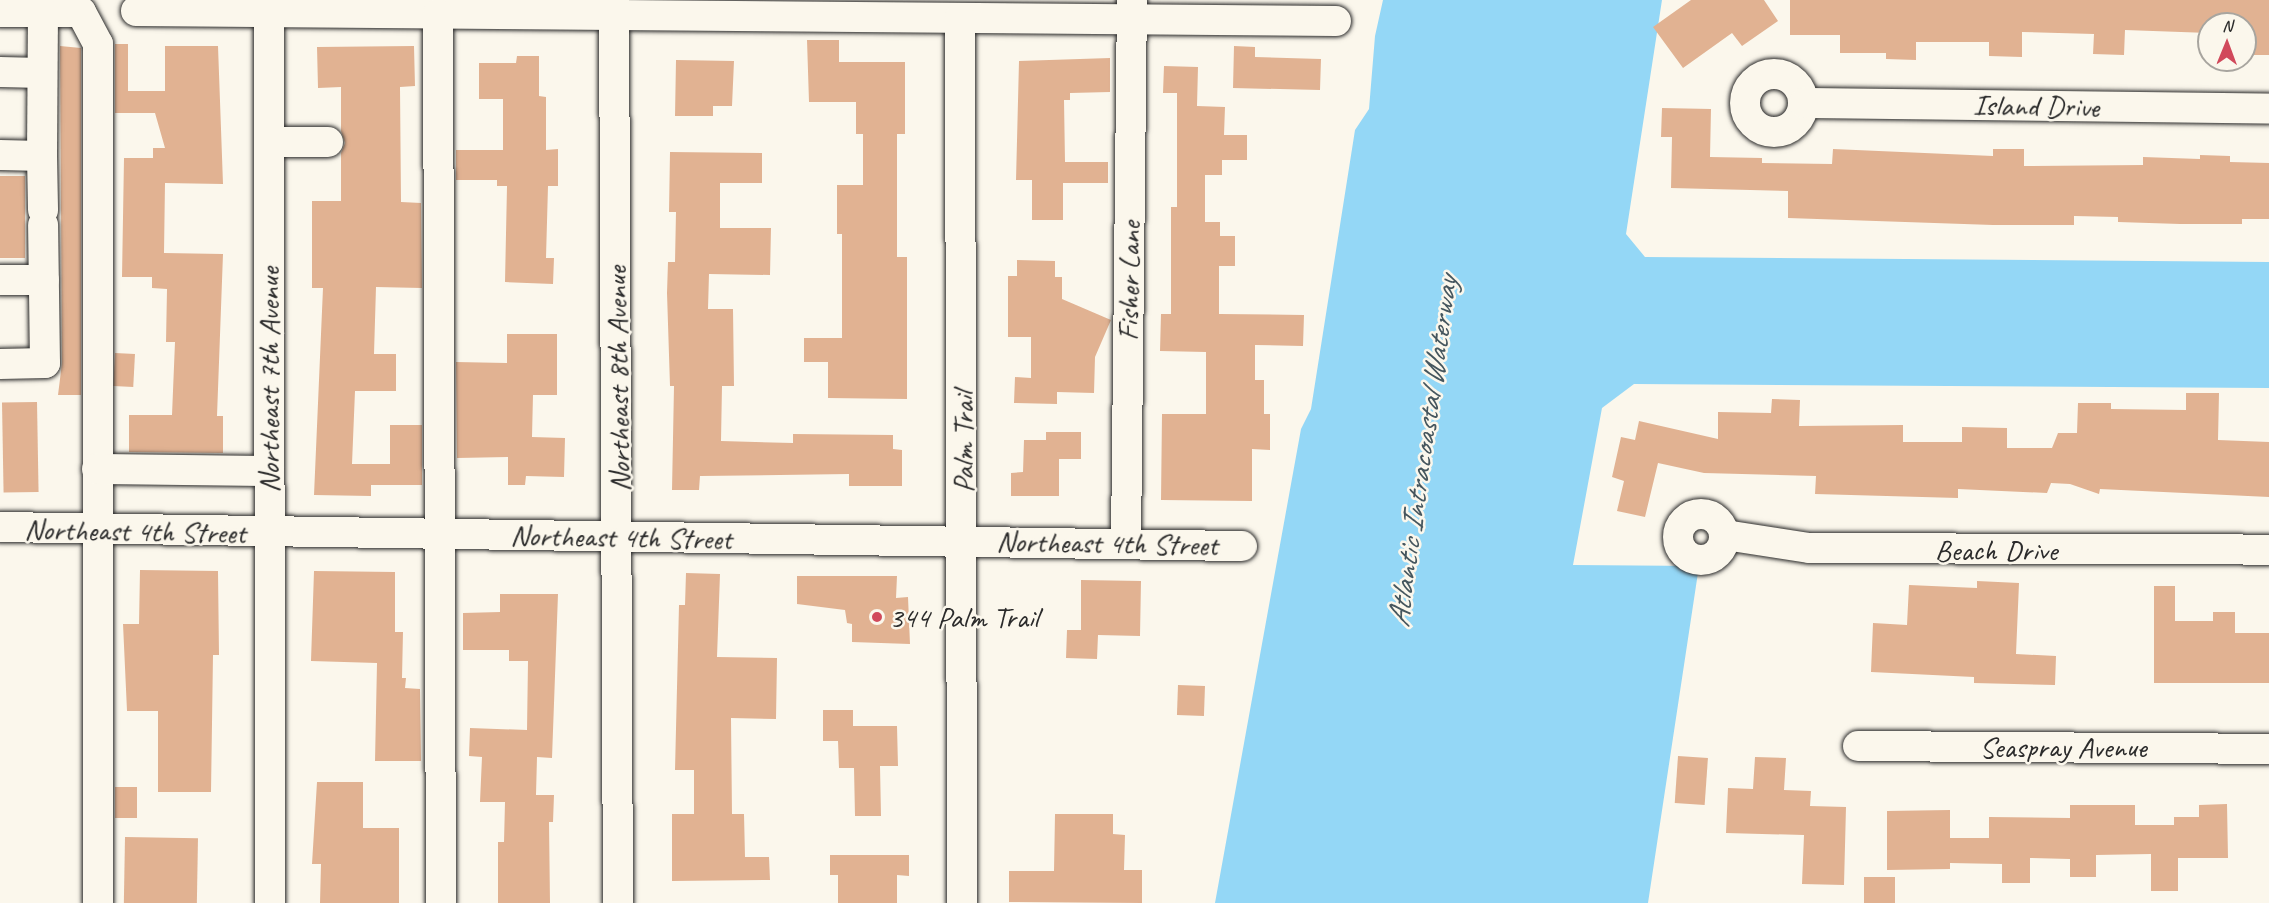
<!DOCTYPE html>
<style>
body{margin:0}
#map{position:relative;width:2269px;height:903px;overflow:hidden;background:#fbf7ec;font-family:Caveat,sans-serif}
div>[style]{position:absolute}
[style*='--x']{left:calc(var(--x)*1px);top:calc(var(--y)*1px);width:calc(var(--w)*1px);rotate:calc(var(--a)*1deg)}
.water>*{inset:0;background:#94d7f6}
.building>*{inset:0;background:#e1b292;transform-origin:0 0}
.roads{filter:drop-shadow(0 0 2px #2b2b2b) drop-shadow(0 0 2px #2b2b2b)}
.minor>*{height:30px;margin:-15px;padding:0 15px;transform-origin:15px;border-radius:15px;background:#fbf7ec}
.minor>.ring{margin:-15px;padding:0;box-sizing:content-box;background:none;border:30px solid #fbf7ec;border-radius:50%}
.dots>*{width:16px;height:16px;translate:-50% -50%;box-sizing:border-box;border:3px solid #fbf7ec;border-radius:50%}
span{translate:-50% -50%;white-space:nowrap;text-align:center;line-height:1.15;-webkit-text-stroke:5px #fbf7ec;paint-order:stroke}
.street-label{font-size:30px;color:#2b2b2b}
.poi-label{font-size:30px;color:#2b2b2b}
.left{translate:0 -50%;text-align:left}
.water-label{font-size:32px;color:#45565e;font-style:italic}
.north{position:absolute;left:2197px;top:12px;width:60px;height:60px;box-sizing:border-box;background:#fbf7ec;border:2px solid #a8a59f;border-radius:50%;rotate:1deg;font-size:16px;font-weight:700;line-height:24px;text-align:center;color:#2b2b2b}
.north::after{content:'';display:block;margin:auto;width:21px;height:27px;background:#d1495b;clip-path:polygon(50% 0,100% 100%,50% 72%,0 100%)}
</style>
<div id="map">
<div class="water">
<div style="clip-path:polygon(1383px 0,1662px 0,1626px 234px,1645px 257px,2269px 262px,2269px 388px,1634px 384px,1602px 408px,1573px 565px,1699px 566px,1648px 903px,1215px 903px,1301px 429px,1311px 409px,1355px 130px,1369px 109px,1375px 36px)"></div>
</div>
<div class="building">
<div style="clip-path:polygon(1691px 0,1764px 0,1778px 21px,1742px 46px,1732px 33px,1683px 68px,1653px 27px)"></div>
<div style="clip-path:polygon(1790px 0,2269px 0,2269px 55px,2245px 55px,2245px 24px,2209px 24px,2209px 33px,2125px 30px,2124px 55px,2093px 54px,2094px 34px,2022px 32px,2022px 57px,1989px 56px,1989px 42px,1916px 42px,1916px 60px,1886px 59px,1886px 53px,1840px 53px,1840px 35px,1790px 35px)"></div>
<div style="clip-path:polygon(807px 40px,839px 40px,839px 62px,905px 62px,905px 134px,897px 134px,897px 257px,907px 257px,907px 399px,828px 398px,828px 362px,804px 362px,804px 338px,842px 338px,842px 234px,837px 234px,837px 185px,863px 185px,863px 134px,856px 134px,856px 102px,809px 102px)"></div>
<div style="clip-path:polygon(115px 44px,128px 44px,128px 91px,165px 91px,165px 46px,218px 46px,223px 184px,165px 183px,164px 253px,223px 254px,217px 416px,223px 416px,223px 453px,129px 452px,129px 415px,172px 415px,175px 342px,166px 342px,167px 289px,152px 288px,152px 277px,122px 277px,124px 158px,153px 158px,153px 148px,165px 148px,155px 113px,115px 113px)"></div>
<div style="clip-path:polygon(60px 46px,81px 48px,81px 395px,58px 395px,62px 363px)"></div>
<div style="clip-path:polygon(414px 46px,415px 86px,400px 87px,401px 202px,421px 203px,422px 288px,376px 287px,374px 354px,396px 354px,396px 391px,355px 391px,352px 464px,390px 464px,390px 425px,422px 425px,422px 485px,371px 485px,371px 496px,314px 495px,323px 288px,312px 288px,312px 201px,341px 201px,341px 153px,345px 143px,341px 131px,341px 87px,318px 88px,317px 47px)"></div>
<div style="clip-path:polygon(1234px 46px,1255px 47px,1255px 57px,1321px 59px,1320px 90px,1233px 88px)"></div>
<div style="clip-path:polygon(517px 56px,539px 56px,539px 96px,546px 97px,546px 150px,558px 149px,558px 186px,548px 186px,546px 258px,554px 258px,553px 284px,505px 282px,507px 186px,497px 186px,497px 180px,456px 180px,456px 150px,503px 150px,503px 99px,479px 99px,479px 63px,516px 63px)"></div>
<div style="clip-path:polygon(1110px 58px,1110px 92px,1070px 93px,1070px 100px,1064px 100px,1065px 162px,1108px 162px,1108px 183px,1063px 183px,1063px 220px,1032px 220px,1032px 180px,1016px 180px,1019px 61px)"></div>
<div style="clip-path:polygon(676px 60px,734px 61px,732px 106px,713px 106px,713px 116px,675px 116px)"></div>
<div style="clip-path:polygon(1164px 66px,1198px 67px,1197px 106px,1225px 107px,1224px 135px,1247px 135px,1247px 160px,1222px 160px,1222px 175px,1205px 175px,1205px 222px,1220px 222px,1220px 236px,1235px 236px,1235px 266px,1219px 266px,1219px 314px,1304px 315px,1303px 346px,1255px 345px,1255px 380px,1264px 380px,1264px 414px,1270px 414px,1270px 450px,1252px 449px,1252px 501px,1161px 500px,1162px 414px,1206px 414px,1206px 352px,1160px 351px,1161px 314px,1171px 314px,1171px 207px,1177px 207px,1177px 93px,1163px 93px)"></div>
<div style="clip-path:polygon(1662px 108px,1711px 109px,1710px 157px,1762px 158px,1762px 163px,1832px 164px,1833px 149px,1993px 156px,1993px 149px,2024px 149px,2024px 166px,2143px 165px,2143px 157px,2200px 159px,2200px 155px,2230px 156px,2230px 162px,2269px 163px,2269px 219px,2242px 219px,2242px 224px,2180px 224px,2118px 222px,2118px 217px,2074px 216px,2074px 225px,1993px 225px,1788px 218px,1788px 191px,1671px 188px,1672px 137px,1661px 137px)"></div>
<div style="clip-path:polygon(670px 152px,762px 153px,762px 183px,720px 183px,720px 228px,771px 228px,770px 275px,709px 274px,708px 309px,733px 309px,734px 386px,722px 386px,721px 441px,793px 443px,793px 434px,893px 435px,893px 449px,902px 450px,902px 486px,849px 486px,849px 474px,700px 476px,699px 490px,672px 490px,674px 386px,670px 386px,667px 293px,668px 262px,675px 262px,676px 212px,669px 212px)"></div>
<div style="left:0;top:176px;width:25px;height:82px"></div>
<div style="clip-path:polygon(1017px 260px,1055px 261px,1055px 277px,1062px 277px,1062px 299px,1111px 320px,1095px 357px,1094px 393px,1057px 392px,1057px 404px,1014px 403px,1015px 377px,1031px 378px,1031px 337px,1008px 337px,1008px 276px,1017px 276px)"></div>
<div style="clip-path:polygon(507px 334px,557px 334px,557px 395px,533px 395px,532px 437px,565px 438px,564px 477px,526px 476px,525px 485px,508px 485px,508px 457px,457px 458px,456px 362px,507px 363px)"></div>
<div style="left:115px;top:353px;width:20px;height:33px;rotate:3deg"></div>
<div style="clip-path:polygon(2186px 393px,2219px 393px,2218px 440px,2269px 442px,2269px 497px,2100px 489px,2099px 494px,2070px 484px,2051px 483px,2047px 493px,1958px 489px,1958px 498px,1815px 494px,1816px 476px,1704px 473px,1658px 463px,1645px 517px,1617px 511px,1624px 481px,1612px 477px,1621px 437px,1635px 440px,1639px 421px,1718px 439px,1718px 412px,1771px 413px,1772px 399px,1800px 400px,1799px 426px,1903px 425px,1903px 442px,1962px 442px,1962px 427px,2007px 428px,2007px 448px,2052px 448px,2058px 433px,2077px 433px,2078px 403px,2111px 403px,2111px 409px,2186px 410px)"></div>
<div style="left:37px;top:402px;width:90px;height:35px;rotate:89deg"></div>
<div style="clip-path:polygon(1046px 432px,1081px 432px,1081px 459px,1059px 459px,1059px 496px,1011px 496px,1011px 473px,1023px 472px,1024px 440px,1046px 440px)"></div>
<div style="clip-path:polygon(140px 570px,218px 571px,219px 655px,213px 655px,211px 792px,158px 792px,158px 711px,127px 711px,123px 624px,139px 624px)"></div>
<div style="clip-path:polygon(314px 571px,395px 572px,395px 632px,403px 632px,402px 678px,406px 678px,405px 688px,420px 689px,421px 761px,375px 761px,377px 663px,311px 661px)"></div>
<div style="clip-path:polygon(686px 573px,720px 574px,717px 657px,777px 658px,776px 719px,731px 718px,732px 814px,744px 814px,745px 857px,769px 857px,770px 880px,672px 881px,672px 814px,694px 814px,694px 770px,675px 770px,679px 605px,685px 605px)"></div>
<div style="clip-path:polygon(797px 576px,897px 576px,896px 598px,908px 597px,910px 644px,852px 642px,852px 624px,847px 623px,845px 610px,797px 604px)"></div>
<div style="clip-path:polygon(1081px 580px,1141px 581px,1140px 636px,1098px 635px,1097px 659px,1066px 658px,1067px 630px,1081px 630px)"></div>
<div style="clip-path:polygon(1977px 581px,2019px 583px,2016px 654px,2056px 656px,2055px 685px,1974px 683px,1974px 677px,1871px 672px,1873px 623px,1907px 625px,1909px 585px,1977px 588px)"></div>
<div style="clip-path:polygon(2154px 586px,2175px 586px,2175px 621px,2213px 621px,2213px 612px,2235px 612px,2235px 633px,2269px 633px,2269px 683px,2154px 683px)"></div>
<div style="clip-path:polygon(500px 594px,558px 594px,552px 758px,537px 757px,536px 795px,554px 795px,553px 822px,549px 822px,550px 903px,498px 903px,498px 842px,504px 842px,505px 802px,480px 802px,482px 757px,469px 756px,470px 728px,527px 730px,528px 661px,509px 661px,509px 650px,463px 650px,463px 613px,500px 612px)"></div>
<div style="left:1178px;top:685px;width:27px;height:30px;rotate:2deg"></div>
<div style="clip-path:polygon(823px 710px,853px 710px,853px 726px,897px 726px,898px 766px,880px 766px,881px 816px,855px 816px,854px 768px,839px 768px,838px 741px,823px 741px)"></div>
<div style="left:1678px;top:756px;width:30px;height:47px;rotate:4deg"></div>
<div style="clip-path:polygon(1755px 757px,1786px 758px,1784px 790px,1811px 791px,1810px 806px,1846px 807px,1844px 885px,1802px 884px,1804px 835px,1726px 833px,1728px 788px,1753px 789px)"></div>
<div style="clip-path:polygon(317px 782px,363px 782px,363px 828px,399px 828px,399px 903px,320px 903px,321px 864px,312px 864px)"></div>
<div style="left:137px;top:787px;width:31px;height:22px;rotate:90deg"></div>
<div style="clip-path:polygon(2227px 804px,2228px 858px,2178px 858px,2178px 891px,2151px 891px,2151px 854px,2096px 855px,2096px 877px,2070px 877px,2070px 859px,2030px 858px,2030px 883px,2002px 883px,2002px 864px,1950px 863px,1950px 869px,1887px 870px,1887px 811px,1950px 810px,1950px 838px,1989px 838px,1989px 817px,2070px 818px,2070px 805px,2135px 805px,2135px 825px,2174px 825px,2174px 817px,2199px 817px,2199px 805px)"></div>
<div style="clip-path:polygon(1055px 814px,1113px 814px,1113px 834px,1125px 835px,1124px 870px,1142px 870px,1142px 903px,1009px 902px,1009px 871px,1054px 871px)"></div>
<div style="left:125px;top:837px;width:73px;height:66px;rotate:1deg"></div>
<div style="clip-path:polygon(830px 855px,909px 855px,909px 876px,897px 875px,897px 903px,838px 903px,838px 875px,830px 875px)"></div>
<div style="left:1864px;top:877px;width:31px;height:26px"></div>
</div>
<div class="roads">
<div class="minor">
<div style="--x:269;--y:0;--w:903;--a:89.94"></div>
<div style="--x:614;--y:0;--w:903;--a:89.75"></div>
<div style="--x:136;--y:11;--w:1200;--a:0.48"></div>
<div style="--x:0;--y:12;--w:81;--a:0"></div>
<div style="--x:81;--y:12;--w:36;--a:62"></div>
<div style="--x:98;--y:44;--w:859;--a:90"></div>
<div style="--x:438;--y:14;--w:889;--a:89.81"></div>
<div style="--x:960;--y:18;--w:885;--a:89.87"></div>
<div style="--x:0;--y:72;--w:42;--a:1.4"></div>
<div class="ring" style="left:1745px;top:74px;width:28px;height:28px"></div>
<div style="--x:1804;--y:103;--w:465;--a:0.7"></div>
<div style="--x:269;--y:142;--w:59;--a:0"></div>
<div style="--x:0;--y:155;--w:42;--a:1.4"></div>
<div style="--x:42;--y:156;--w:144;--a:-89.6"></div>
<div style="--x:42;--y:156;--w:54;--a:88.9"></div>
<div style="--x:0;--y:280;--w:44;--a:0"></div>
<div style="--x:0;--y:364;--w:45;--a:-1.3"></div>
<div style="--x:45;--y:363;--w:138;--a:-90.8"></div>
<div style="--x:97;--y:469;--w:172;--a:0.7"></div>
<div class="ring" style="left:1678px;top:514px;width:16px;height:16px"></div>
<div style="--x:0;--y:527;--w:1242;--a:0.88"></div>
<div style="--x:1725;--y:535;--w:85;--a:8.8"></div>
<div style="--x:1809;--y:548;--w:460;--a:0.2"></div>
<div style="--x:1126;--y:543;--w:543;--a:-89.37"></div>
<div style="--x:1858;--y:746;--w:411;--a:0.4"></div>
</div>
</div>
<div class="dots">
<div style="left:877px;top:617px;background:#d1495b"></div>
</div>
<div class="street-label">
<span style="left:2036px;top:106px;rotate:1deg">Island Drive</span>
<span style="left:1129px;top:281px;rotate:-89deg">Fisher Lane</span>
<span style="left:618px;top:379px;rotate:-91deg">Northeast 8th Avenue</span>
<span style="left:269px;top:380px;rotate:-90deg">Northeast 7th Avenue</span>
<span style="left:963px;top:442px;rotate:-90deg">Palm Trail</span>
<span style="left:135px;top:531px;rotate:1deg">Northeast 4th Street</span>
<span style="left:621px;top:537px;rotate:1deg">Northeast 4th Street</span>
<span style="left:1107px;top:543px;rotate:1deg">Northeast 4th Street</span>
<span style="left:1996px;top:550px">Beach Drive</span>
<span style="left:2063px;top:747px">Seaspray Avenue</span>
</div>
<div class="poi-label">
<span class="left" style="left:889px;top:617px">344 Palm Trail</span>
</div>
<div class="water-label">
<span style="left:1423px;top:452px;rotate:-82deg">Atlantic Intracoastal Waterway</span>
</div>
<div class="north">N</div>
</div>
